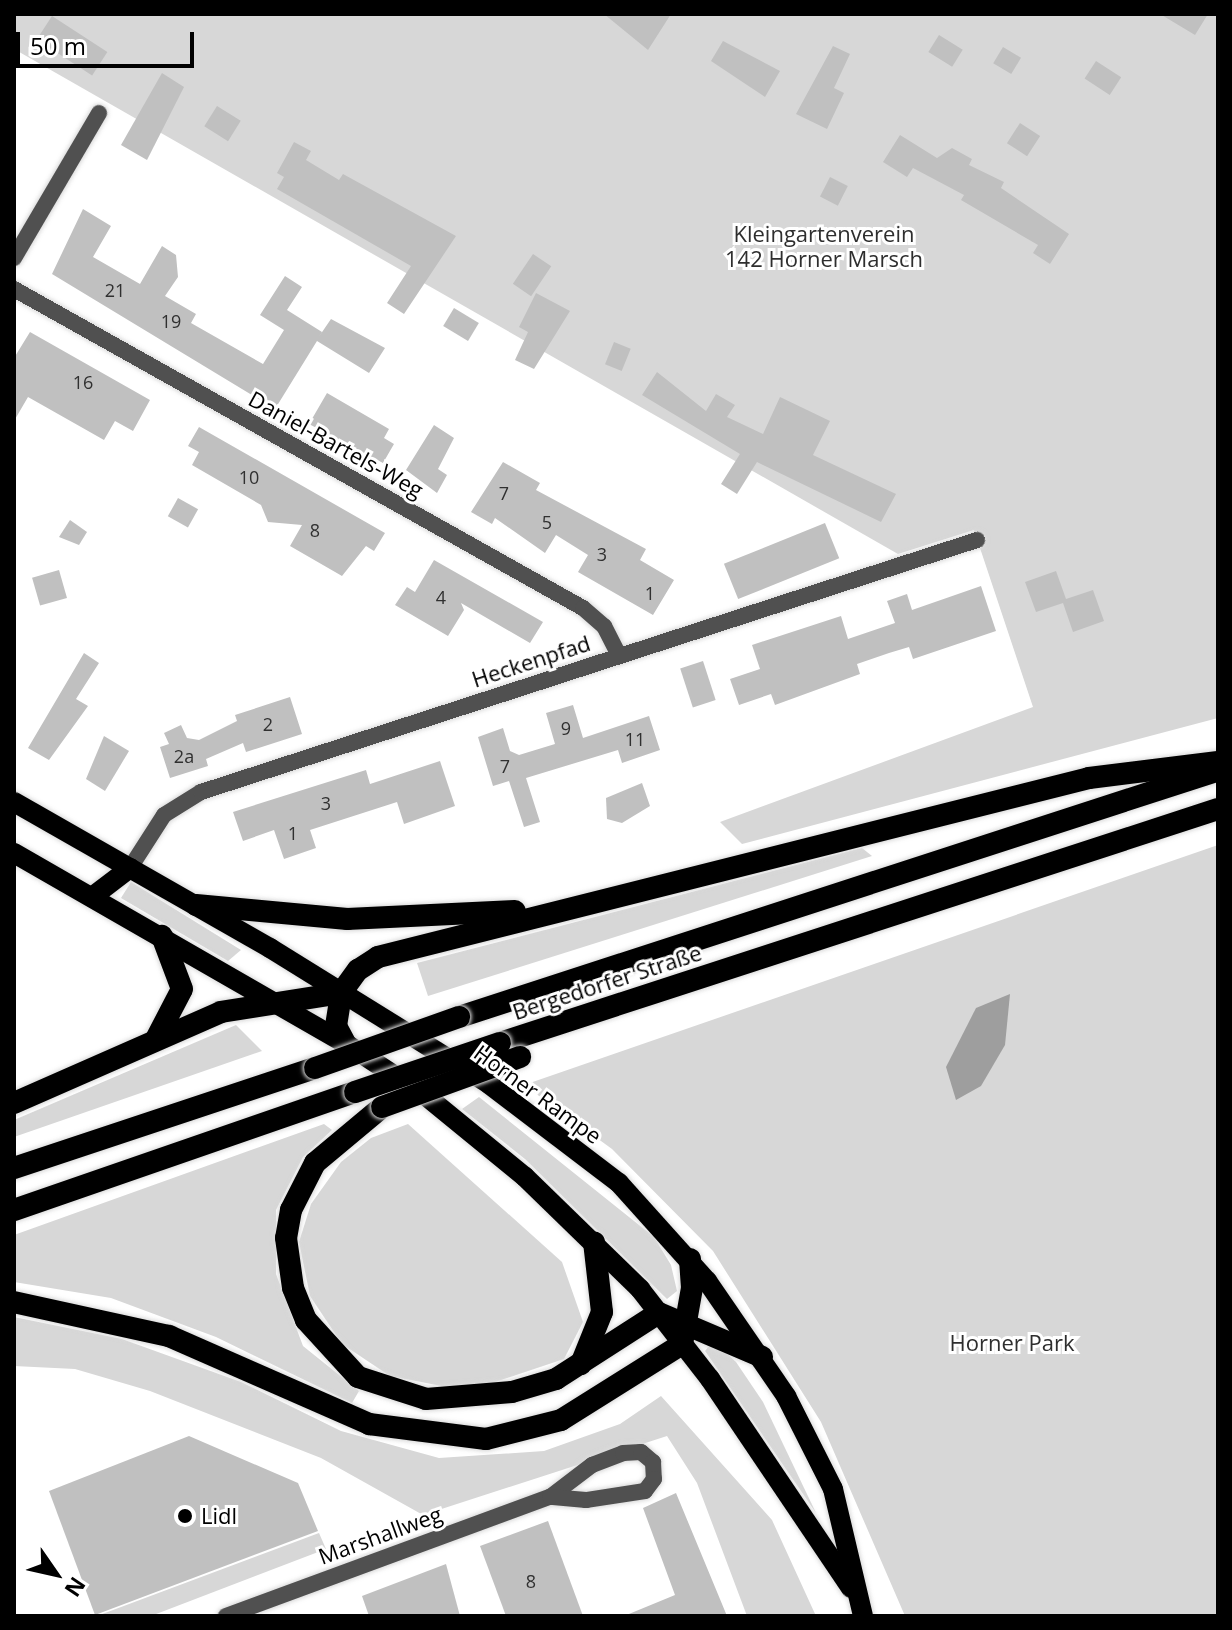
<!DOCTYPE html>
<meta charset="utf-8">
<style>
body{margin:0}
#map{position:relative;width:1232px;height:1630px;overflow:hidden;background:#fff;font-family:"Open Sans",sans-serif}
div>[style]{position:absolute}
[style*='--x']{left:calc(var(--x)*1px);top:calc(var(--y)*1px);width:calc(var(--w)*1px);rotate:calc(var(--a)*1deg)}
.green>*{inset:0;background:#d7d7d7}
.water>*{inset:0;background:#9e9e9e}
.building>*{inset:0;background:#c0c0c0;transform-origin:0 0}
.roads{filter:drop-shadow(0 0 2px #dbdbdb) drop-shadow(0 0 2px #dbdbdb)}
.minor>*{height:16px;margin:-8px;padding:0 8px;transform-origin:8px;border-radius:8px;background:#505050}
.primary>*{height:20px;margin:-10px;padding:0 10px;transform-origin:10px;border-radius:10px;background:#000}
.trunk>*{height:22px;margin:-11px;padding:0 11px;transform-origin:11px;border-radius:11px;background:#000}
.bridges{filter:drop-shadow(0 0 2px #dbdbdb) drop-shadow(0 0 2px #dbdbdb)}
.trunk-bridge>*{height:22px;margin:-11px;padding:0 11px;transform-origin:11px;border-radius:11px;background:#000}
.dots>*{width:22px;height:22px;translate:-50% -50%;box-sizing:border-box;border:4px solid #fff;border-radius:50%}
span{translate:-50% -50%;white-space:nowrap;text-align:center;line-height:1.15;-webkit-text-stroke:6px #fff;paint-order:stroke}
.number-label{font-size:18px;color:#303030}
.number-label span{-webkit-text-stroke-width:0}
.park-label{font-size:22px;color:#2e2e2e}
.street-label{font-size:22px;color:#000}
.poi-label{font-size:22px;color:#000}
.left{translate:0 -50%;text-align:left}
.frame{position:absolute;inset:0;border:16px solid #000;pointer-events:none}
.north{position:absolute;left:16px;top:1534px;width:80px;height:80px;-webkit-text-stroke:6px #fff;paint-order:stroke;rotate:124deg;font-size:22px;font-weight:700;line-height:32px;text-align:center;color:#000}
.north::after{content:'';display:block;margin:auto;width:28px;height:36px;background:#000;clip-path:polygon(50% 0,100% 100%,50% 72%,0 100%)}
.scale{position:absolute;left:16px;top:32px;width:178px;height:36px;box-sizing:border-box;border:4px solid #000;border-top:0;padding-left:10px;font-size:24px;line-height:28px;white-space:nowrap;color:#000;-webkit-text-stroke:6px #fff;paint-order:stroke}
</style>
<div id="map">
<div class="green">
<div style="clip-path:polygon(14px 14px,1218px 14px,1218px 718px,742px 844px,720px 822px,1033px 707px,974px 530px,898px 554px,14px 49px)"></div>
<div style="clip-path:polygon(1218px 845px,1218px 1616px,905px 1616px,821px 1422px,713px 1251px,612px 1149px,524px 1085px)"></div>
<div style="clip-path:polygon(862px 848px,872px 856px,428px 996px,417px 963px)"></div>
<div style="clip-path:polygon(131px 882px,241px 950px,228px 961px,121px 898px)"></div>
<div style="clip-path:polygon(236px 1025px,262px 1051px,14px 1137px,14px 1120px)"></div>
<div style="clip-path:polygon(479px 1097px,654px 1237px,671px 1265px,677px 1291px,667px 1299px,525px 1159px,462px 1109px)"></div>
<div style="clip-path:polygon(324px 1124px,332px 1130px,303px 1157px,276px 1210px,276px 1274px,303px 1346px,359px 1391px,352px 1403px,216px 1337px,111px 1298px,14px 1282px,14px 1235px)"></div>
<div style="clip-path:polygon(408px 1124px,562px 1262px,583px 1322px,564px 1359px,489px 1384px,447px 1387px,390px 1376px,342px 1344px,310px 1296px,299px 1242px,311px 1204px,341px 1162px,371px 1138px)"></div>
<div style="clip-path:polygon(14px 1317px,122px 1339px,241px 1382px,341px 1431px,439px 1458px,544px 1451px,620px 1424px,661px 1396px,772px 1520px,816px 1616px,747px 1616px,697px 1483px,667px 1436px,423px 1515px,321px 1458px,150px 1391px,75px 1369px,14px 1366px)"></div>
<div style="clip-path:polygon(713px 1341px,736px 1362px,763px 1402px,816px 1513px,705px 1351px)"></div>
<div style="clip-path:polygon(319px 1533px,326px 1549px,151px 1616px,97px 1616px)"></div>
</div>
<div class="water">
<div style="clip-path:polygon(1010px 994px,1005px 1045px,981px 1086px,956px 1100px,946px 1067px,976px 1008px)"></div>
</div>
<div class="building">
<div style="clip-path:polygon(604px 14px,671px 14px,648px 50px)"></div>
<div style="clip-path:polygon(1160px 14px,1208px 14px,1195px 35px)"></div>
<div style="left:52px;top:16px;width:66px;height:28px;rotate:33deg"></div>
<div style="left:939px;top:35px;width:28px;height:20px;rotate:32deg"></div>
<div style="clip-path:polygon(723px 41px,780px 71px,765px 97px,711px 61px)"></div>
<div style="clip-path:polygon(833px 46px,850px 54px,834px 88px,844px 93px,827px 129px,796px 114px)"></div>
<div style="left:1003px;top:47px;width:21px;height:19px;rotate:31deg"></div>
<div style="left:1096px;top:61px;width:30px;height:21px;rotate:33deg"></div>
<div style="clip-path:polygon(162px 73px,184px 87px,147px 160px,121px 145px)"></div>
<div style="left:217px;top:106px;width:28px;height:24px;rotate:32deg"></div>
<div style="left:1020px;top:123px;width:24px;height:24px;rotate:33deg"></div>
<div style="clip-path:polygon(900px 135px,937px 158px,952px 148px,972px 159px,969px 165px,1004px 182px,1001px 188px,1069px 234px,1050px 264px,1033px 253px,1038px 245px,961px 200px,964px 195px,913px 168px,907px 177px,883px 162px)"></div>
<div style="clip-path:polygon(294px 142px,311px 151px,306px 160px,339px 180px,343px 174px,456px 236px,404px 314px,387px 303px,411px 266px,277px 189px,284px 177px,277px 173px)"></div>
<div style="left:830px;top:177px;width:20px;height:22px;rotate:27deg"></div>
<div style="clip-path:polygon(83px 209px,111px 226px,93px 257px,140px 284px,162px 246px,176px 255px,178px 277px,165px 296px,196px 314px,191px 323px,263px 364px,284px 330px,260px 315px,285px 276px,302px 287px,287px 310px,322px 332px,318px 338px,331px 319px,385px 348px,369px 373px,317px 341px,275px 409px,52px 274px)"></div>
<div style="left:533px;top:254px;width:22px;height:36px;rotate:34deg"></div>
<div style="clip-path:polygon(536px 293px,570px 311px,534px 369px,515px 360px,528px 332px,519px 327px)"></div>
<div style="left:454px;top:308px;width:29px;height:21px;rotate:31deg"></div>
<div style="clip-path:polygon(30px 332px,150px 400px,133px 431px,115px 421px,104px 440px,28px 397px,14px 421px,14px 358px)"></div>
<div style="left:614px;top:342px;width:18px;height:24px;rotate:22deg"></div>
<div style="clip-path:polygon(657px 372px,706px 411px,716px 394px,735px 405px,727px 417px,763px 434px,780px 397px,830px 421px,813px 455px,896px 494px,881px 522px,757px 462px,737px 494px,721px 484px,740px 454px,642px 395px)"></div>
<div style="clip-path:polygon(327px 393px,389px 429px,384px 438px,394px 444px,383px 463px,309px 424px)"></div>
<div style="clip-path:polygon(434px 425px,454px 438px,438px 469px,447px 475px,437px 493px,406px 470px)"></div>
<div style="clip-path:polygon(199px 427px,385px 533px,374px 551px,366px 546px,342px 576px,290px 546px,302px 525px,268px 522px,261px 505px,192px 465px,199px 452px,188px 446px)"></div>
<div style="clip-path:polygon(503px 462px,540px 483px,536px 490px,646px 549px,640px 560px,674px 580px,653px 615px,578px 572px,588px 555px,556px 535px,545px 553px,495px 518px,492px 524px,471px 512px)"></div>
<div style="left:178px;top:498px;width:23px;height:21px;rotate:29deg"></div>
<div style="clip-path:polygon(70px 520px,87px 532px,79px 545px,59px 537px)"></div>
<div style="left:825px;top:523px;width:38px;height:109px;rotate:68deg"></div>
<div style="clip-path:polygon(434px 560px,543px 622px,530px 643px,461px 603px,464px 610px,448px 636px,395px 605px,407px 587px,415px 592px)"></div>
<div style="left:59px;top:570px;width:29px;height:28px;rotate:74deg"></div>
<div style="clip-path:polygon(1056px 571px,1066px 599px,1093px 590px,1104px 621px,1073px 632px,1063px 603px,1036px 612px,1025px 582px)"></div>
<div style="clip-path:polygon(981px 586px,996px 631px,913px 659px,909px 647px,889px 653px,857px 664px,860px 674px,775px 705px,771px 694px,739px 705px,730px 679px,760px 669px,752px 645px,841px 616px,848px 639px,895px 623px,887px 601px,907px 594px,912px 610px)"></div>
<div style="clip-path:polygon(84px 653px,99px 663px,76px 699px,88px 706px,49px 760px,28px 748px)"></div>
<div style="left:703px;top:661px;width:41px;height:24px;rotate:72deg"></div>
<div style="clip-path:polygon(290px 697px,302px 734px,246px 752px,243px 743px,206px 759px,208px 766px,170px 778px,160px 747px,169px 744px,164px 733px,181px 725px,187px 738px,199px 740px,237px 721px,235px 715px)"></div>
<div style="clip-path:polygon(573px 705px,583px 738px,649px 716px,660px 750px,622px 763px,618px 750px,526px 778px,540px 822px,524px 827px,509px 781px,493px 786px,478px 737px,503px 728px,510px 751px,519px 755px,555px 744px,546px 713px)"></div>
<div style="clip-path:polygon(104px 736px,129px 751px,105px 791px,86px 779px)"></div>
<div style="clip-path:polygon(440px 761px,455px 806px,404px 824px,397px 802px,310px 830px,316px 848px,284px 859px,274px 830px,243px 841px,233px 812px,366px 770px,370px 784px)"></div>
<div style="clip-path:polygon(642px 783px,650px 806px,622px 823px,607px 819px,606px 798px)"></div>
<div style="clip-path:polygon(189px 1436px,298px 1483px,318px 1531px,95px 1615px,49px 1491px)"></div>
<div style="clip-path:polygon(676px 1493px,727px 1616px,624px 1616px,675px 1595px,643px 1508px)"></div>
<div style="clip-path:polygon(548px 1521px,583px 1616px,506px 1616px,480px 1546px)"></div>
<div style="clip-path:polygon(446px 1564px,460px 1616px,369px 1616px,362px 1596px)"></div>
</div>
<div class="roads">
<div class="minor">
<div style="--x:14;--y:258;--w:168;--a:-59.6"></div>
<div style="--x:14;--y:289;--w:652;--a:29.28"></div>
<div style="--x:583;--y:608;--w:28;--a:41"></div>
<div style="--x:604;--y:626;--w:33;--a:63"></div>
<div style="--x:130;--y:868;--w:63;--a:-57.3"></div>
<div style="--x:164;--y:815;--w:44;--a:-31.9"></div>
<div style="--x:201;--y:792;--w:816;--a:-17.99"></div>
<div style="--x:226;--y:1616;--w:345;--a:-20.2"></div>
<div style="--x:550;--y:1497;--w:53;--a:-37.3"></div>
<div style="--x:592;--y:1465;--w:33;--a:-21"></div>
<div style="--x:623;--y:1453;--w:18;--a:-3"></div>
<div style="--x:641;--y:1452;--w:16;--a:40"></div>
<div style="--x:653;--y:1462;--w:17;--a:87"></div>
<div style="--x:654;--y:1479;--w:15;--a:127"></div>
<div style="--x:645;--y:1491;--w:60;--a:171.3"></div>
<div style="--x:586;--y:1500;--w:36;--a:-175"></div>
</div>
<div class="primary">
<div style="--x:14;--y:802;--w:295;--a:29.7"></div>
<div style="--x:270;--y:948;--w:258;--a:31.8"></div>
<div style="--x:489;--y:1084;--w:163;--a:37.3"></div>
<div style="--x:619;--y:1183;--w:132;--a:48.1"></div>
<div style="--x:707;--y:1281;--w:140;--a:55.5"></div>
<div style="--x:786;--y:1396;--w:104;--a:63.2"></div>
<div style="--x:833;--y:1489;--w:130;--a:76.7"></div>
<div style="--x:14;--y:853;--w:382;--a:29.9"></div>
<div style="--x:345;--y:1043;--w:97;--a:33.2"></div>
<div style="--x:426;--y:1096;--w:128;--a:39.3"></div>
<div style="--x:525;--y:1177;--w:161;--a:44.2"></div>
<div style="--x:640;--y:1289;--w:114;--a:52.1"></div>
<div style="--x:710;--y:1379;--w:252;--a:56"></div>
<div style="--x:92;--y:897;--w:48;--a:-37.3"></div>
</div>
<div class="trunk">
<div style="--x:196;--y:905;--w:152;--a:5.3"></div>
<div style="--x:347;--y:919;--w:168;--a:-2.7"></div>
<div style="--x:459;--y:1017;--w:793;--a:-18"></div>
<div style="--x:156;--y:1039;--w:56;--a:-62.5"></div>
<div style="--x:182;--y:989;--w:57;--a:-110.7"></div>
<div style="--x:345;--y:1043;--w:19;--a:-118"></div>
<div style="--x:336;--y:1026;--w:33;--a:-81"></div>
<div style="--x:341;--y:993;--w:29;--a:-54"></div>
<div style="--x:358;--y:970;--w:24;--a:-33"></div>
<div style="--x:378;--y:957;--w:733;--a:-14.13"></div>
<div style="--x:1089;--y:778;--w:130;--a:-7.1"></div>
<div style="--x:500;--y:1043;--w:755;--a:-18.05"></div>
<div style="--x:14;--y:1103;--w:226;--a:-23.7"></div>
<div style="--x:221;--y:1012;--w:121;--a:-9"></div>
<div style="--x:382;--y:1107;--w:87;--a:140.1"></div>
<div style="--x:315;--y:1163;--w:53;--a:117.1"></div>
<div style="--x:291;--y:1210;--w:28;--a:100"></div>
<div style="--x:286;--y:1238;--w:50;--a:82"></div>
<div style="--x:293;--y:1288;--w:35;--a:68"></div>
<div style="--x:306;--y:1320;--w:77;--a:47.6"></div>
<div style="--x:358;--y:1377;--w:71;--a:17.9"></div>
<div style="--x:426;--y:1399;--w:86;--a:-4.7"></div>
<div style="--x:512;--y:1392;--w:46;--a:-16.5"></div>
<div style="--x:556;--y:1379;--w:122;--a:-32.7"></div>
<div style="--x:659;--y:1313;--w:112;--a:23.1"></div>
<div style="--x:14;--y:1168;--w:317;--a:-18.4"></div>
<div style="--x:14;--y:1210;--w:361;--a:-19.1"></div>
<div style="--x:14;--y:1302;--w:159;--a:12.4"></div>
<div style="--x:169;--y:1336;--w:219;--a:23.7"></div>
<div style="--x:369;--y:1424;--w:118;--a:7.3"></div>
<div style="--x:486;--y:1439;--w:77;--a:-14.2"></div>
<div style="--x:561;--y:1420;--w:143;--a:-32.1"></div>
<div style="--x:682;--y:1344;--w:57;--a:-79.9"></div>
<div style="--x:692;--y:1288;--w:29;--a:-94"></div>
<div style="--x:581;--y:1364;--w:56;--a:-68"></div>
<div style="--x:602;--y:1312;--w:70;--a:-96.5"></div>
</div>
</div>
<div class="bridges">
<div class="trunk-bridge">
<div style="--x:315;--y:1068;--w:153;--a:-19.5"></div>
<div style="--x:355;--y:1092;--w:153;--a:-18.7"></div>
<div style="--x:382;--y:1107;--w:147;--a:-19.9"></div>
</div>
</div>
<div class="dots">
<div style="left:185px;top:1516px;background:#000"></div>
</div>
<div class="number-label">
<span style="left:115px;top:290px">21</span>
<span style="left:171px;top:321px">19</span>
<span style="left:83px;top:382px">16</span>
<span style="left:249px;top:477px">10</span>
<span style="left:504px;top:493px">7</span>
<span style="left:547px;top:522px">5</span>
<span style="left:315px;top:530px">8</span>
<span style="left:602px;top:554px">3</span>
<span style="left:650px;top:593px">1</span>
<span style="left:441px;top:597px">4</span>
<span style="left:268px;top:724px">2</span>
<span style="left:566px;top:728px">9</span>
<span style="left:635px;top:739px">11</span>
<span style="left:184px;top:756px">2a</span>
<span style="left:505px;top:766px">7</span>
<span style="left:326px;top:803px">3</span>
<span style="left:293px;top:833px">1</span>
<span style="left:531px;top:1581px">8</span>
</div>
<div class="park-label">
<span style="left:824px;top:246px">Kleingartenverein<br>142 Horner Marsch</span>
<span style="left:1012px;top:1343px">Horner Park</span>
</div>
<div class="street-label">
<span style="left:336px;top:444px;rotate:29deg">Daniel-Bartels-Weg</span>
<span style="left:531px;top:661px;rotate:-18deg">Heckenpfad</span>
<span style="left:607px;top:982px;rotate:-18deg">Bergedorfer Straße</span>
<span style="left:538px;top:1094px;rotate:36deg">Horner Rampe</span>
<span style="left:380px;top:1535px;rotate:-20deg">Marshallweg</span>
</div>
<div class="poi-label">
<span class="left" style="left:201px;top:1516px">Lidl</span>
</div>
<div class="frame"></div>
<div class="north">N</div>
<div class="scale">50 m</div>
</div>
